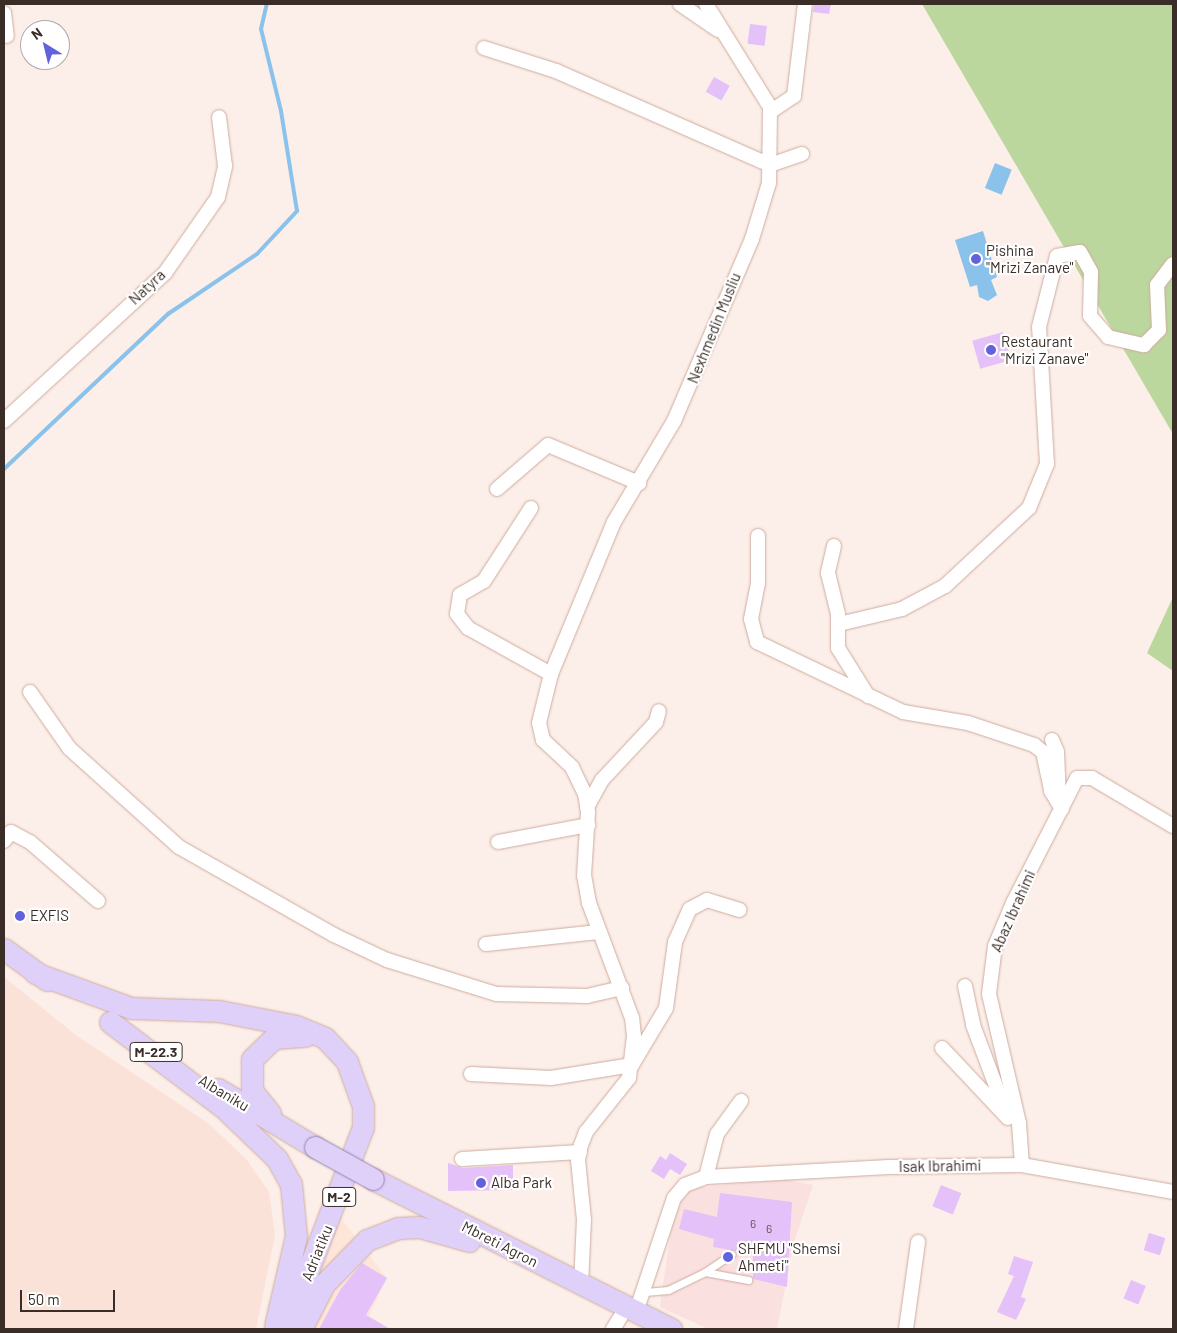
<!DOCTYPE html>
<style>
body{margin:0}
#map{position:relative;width:1177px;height:1333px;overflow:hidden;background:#fceee8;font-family:Barlow,sans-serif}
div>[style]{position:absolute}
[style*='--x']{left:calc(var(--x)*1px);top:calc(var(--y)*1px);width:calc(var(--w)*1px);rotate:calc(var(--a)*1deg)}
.built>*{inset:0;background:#fee5da}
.industrial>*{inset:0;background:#fae2d8}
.education>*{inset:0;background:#fbe0e0}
.green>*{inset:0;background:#bcd79e}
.water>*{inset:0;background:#8ac2ec;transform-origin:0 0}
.stream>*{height:4px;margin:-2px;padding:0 2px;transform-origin:2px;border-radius:2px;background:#8ac2ec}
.building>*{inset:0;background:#e4c1f8;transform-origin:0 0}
.roads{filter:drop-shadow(0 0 1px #ccac9f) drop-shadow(0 0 1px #ccac9f)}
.lane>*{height:7px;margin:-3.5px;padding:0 3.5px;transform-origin:3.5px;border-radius:3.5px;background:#fff}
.street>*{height:14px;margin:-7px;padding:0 7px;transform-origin:7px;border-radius:7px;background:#fff}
.primary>*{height:21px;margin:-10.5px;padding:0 10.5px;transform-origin:10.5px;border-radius:10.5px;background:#dfd0fa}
.bridges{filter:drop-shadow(0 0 1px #9783af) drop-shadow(0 0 1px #9783af)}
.primary-bridge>*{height:21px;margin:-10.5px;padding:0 10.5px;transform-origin:10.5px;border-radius:10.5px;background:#dfd0fa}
.dots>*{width:14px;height:14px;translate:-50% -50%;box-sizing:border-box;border:2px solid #fff;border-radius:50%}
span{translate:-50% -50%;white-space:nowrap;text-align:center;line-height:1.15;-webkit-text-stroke:4.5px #fff;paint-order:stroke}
.number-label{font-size:12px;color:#64525c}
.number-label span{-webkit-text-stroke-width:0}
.shield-label span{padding:1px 4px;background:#fff;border:1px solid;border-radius:4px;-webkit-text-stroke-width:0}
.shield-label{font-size:14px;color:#3a2d28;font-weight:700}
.poi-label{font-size:15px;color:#3a2d28}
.left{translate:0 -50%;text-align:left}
.street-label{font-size:15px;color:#3a2d28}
.frame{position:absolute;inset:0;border:5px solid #3a2d28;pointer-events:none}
.north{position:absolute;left:20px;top:20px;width:50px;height:50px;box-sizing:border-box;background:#fff;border:1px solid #b0aba9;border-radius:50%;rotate:324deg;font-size:14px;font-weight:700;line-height:20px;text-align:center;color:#3a2d28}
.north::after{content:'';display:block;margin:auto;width:18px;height:22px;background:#6262da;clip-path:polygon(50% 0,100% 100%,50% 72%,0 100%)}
.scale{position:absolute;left:20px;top:1290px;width:95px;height:22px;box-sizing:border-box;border:2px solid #3a2d28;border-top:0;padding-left:6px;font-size:15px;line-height:18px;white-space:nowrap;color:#3a2d28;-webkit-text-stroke:4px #fff;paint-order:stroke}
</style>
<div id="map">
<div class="built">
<div style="clip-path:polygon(334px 1209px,387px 1278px,369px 1316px,390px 1329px,274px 1329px)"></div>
</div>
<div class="industrial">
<div style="clip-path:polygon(4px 977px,77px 1036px,209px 1124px,246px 1159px,269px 1192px,275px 1235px,256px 1329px,4px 1329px)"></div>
</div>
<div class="education">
<div style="clip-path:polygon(782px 1179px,813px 1185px,794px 1242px,777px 1329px,708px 1329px,660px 1307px,671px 1229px,683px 1196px,693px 1188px)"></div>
</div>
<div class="green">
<div style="clip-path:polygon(922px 4px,1173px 4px,1173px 434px)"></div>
<div style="clip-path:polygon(1173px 597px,1173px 671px,1147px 653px)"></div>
</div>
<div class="water">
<div style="left:995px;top:163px;width:18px;height:27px;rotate:22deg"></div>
<div style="clip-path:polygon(983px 231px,997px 277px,991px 280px,997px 295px,988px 301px,979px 297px,977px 285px,970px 287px,955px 240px)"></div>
</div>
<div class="stream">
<div style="--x:4;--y:469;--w:226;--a:-43.4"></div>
<div style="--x:168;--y:314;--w:107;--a:-34"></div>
<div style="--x:257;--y:254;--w:59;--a:-47.1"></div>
<div style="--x:297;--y:211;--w:101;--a:-99.1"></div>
<div style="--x:281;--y:111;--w:84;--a:-103.7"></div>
<div style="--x:261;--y:29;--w:26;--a:-77"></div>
</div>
<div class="building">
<div style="clip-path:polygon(814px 4px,831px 4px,829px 14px,813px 12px)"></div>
<div style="left:750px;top:24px;width:17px;height:20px;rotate:7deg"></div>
<div style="left:714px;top:77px;width:18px;height:17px;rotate:29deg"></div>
<div style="left:1003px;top:332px;width:29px;height:32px;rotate:74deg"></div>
<div style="clip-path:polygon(670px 1153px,687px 1164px,680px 1175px,670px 1169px,664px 1179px,651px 1171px,660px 1156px,666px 1160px)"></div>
<div style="clip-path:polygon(448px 1163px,463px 1168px,513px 1165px,513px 1190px,448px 1191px)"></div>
<div style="left:941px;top:1185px;width:22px;height:23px;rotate:22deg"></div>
<div style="clip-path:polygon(720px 1193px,792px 1202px,787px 1287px,753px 1279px,753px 1254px,713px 1247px,714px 1239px,679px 1229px,684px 1209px,717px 1217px)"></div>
<div style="left:1149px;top:1233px;width:17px;height:18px;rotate:17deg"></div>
<div style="clip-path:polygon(1014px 1256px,1033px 1262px,1021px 1297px,1026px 1299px,1016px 1320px,997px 1312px,1014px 1276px,1008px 1274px)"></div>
<div style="clip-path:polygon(362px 1263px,387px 1278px,366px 1315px,390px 1329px,319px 1329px,340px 1290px)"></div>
<div style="left:1131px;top:1280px;width:16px;height:20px;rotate:22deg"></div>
</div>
<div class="roads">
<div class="lane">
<div style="--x:705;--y:1272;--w:32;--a:-34"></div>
<div style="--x:645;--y:1292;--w:23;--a:-5"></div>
<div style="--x:668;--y:1290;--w:41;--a:-25.9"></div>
<div style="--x:705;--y:1272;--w:44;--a:10.5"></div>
</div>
<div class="street">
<div style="--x:680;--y:4;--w:46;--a:34.4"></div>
<div style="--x:4;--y:13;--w:23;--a:83"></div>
<div style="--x:484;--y:48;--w:76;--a:17.7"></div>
<div style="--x:556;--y:71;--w:234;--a:23.7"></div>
<div style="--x:770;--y:165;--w:34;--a:-19"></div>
<div style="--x:770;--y:112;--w:29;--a:-34"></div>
<div style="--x:794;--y:96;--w:93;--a:-83.2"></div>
<div style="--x:4;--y:421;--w:219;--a:-42.6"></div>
<div style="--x:165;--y:273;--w:93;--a:-55.1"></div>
<div style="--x:218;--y:197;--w:32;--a:-77"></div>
<div style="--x:225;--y:166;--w:49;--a:-97"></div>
<div style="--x:497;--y:489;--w:67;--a:-40.8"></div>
<div style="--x:548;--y:445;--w:99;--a:22.7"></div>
<div style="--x:531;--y:508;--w:87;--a:122.8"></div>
<div style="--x:484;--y:581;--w:28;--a:150"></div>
<div style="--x:460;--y:595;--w:19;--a:99"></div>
<div style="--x:457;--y:614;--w:18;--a:52"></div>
<div style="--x:468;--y:628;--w:95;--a:29"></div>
<div style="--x:758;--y:536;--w:47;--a:90"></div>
<div style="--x:758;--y:583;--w:37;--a:101"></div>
<div style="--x:751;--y:619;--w:24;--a:75"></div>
<div style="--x:757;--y:642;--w:162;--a:25.6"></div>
<div style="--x:903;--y:712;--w:66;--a:9.6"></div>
<div style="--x:968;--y:723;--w:70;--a:18.4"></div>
<div style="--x:1034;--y:745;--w:11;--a:38"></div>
<div style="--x:1043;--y:752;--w:40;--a:78"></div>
<div style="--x:1051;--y:791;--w:21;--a:59"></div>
<div style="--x:834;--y:546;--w:28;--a:103"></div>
<div style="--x:828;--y:573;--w:42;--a:76.3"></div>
<div style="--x:838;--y:614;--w:34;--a:90"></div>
<div style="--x:838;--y:648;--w:57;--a:58"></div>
<div style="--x:839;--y:624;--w:65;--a:-13.4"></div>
<div style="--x:902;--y:609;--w:49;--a:-28.1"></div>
<div style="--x:945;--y:586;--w:115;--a:-42.9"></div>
<div style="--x:1029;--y:508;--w:48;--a:-67.8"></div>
<div style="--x:1047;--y:464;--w:137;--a:-93.3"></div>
<div style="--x:1039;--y:327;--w:73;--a:-75.8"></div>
<div style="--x:1057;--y:256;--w:23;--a:-10"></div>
<div style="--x:1080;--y:252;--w:23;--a:61"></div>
<div style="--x:1091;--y:272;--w:44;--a:91.3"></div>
<div style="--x:1090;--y:316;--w:28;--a:49"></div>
<div style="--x:1108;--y:337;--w:37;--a:13"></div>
<div style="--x:1144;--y:345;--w:21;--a:-45"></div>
<div style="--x:1159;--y:330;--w:45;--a:-92.5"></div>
<div style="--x:1157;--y:285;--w:26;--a:-53"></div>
<div style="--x:30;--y:692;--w:68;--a:55.1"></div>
<div style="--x:69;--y:748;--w:148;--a:42"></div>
<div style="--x:179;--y:847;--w:178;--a:29.6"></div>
<div style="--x:334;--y:935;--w:59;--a:25.3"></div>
<div style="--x:387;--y:960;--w:114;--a:17.3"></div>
<div style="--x:496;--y:994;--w:91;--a:1.3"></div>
<div style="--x:587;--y:996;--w:36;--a:-13"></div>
<div style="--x:1052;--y:740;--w:13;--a:67"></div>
<div style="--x:1057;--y:752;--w:45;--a:87.5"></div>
<div style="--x:587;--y:807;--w:31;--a:-61"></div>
<div style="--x:602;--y:780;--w:79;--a:-47"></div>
<div style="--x:656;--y:722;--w:11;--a:-75"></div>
<div style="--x:4;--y:841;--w:11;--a:-52"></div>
<div style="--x:11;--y:832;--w:21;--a:28"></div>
<div style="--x:30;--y:842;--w:90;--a:40.9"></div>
<div style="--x:498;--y:842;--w:92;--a:-10.7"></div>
<div style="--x:486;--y:944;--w:113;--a:-6.1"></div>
<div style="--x:965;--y:986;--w:40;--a:78"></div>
<div style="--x:973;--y:1025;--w:99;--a:69.4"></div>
<div style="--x:942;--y:1048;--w:96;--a:46.7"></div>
<div style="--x:471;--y:1074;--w:80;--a:2.9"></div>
<div style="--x:551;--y:1078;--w:82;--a:-9.1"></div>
<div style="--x:632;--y:1065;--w:66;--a:-59.2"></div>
<div style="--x:666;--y:1008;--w:67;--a:-82.2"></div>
<div style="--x:675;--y:942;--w:36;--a:-66"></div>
<div style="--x:690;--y:909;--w:19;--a:-28"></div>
<div style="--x:707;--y:900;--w:34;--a:17"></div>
<div style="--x:462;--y:1159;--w:118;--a:-3.4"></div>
<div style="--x:1022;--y:1165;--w:42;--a:-94.1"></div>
<div style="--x:1019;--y:1123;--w:132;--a:-103.1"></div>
<div style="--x:989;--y:994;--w:48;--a:-82.9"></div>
<div style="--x:995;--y:946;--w:47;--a:-67.3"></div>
<div style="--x:1013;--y:903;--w:140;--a:-62.9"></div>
<div style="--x:1077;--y:778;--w:15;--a:0"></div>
<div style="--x:1092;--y:778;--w:94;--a:30.7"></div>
<div style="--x:706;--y:1177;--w:44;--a:-75.7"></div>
<div style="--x:717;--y:1134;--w:41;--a:-54"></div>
<div style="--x:581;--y:1285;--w:65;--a:-87.4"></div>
<div style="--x:584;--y:1220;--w:60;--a:-95.7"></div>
<div style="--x:578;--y:1160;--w:15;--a:-79"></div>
<div style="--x:581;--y:1145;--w:14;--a:-69"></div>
<div style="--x:586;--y:1132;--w:69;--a:-51.5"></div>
<div style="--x:629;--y:1078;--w:42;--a:-83.2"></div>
<div style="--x:634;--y:1036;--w:18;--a:-96"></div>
<div style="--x:632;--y:1018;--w:123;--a:-110.5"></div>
<div style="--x:589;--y:903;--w:27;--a:-100"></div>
<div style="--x:584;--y:876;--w:64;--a:-86.4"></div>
<div style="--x:588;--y:812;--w:18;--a:-99"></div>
<div style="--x:585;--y:794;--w:30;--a:-116"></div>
<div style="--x:572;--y:767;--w:40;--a:-137"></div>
<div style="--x:543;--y:740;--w:17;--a:-103"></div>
<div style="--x:539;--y:723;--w:50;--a:-76.2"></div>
<div style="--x:551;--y:674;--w:165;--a:-67.5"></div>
<div style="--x:614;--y:522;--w:117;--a:-59.3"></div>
<div style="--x:674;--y:421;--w:198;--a:-66.8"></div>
<div style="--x:752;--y:239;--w:59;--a:-73.1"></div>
<div style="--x:769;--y:183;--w:76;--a:-89.2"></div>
<div style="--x:770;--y:107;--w:121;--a:-121.9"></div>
<div style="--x:636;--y:1312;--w:120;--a:-71.6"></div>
<div style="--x:674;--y:1198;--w:17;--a:-50"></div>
<div style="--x:685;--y:1185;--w:22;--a:-21"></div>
<div style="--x:706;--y:1177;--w:183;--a:-3.1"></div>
<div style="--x:889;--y:1167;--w:133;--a:-0.9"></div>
<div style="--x:1022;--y:1165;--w:153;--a:10.1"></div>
<div style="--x:613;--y:1329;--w:26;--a:-58"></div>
<div style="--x:906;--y:1329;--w:88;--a:-82.1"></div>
</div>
<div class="primary">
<div style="--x:4;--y:949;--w:53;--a:35.8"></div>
<div style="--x:35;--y:973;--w:102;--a:20"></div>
<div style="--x:131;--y:1008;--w:88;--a:2"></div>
<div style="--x:219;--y:1011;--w:78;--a:11"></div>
<div style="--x:296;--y:1026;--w:31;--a:22"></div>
<div style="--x:325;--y:1038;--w:33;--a:47"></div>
<div style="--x:347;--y:1062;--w:47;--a:70"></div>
<div style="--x:363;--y:1106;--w:21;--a:90"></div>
<div style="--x:363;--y:1127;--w:216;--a:110.9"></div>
<div style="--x:110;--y:1022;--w:141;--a:37"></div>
<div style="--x:223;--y:1107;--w:75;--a:43.9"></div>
<div style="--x:277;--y:1159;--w:29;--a:61"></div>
<div style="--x:291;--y:1184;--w:52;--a:84.5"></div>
<div style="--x:296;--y:1236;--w:92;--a:103.1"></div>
<div style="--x:218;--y:1089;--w:113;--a:30.9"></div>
<div style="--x:270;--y:1113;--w:28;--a:-129"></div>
<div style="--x:252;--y:1091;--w:32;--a:-90"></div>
<div style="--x:252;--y:1059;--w:30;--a:-44"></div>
<div style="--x:274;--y:1038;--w:31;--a:-4"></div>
<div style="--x:373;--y:1179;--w:334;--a:26.7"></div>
<div style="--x:301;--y:1329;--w:51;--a:-62.9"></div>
<div style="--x:324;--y:1284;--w:62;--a:-45.7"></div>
<div style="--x:367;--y:1240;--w:33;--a:-21"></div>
<div style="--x:398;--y:1228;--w:21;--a:-3"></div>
<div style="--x:419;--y:1227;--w:52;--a:15.6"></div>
</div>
</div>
<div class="bridges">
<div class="primary-bridge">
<div style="--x:315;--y:1147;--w:66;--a:28.9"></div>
</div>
</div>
<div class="dots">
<div style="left:976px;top:259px;background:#6262da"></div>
<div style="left:991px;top:350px;background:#6262da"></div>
<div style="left:20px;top:916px;background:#6262da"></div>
<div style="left:481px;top:1183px;background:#6262da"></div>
<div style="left:728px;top:1257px;background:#6262da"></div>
</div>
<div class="number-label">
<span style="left:753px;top:1224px">6</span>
<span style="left:769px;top:1229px">6</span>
</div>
<div class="shield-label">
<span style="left:156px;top:1052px">M-22.3</span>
<span style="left:339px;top:1197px">M-2</span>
</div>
<div class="poi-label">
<span class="left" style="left:986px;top:259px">Pishina<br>"Mrizi Zanave"</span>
<span class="left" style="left:1001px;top:350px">Restaurant<br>"Mrizi Zanave"</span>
<span class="left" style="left:30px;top:916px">EXFIS</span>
<span class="left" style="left:491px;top:1183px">Alba Park</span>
<span class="left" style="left:738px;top:1257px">SHFMU "Shemsi<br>Ahmeti"</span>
</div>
<div class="street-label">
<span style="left:147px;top:287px;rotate:-43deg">Natyra</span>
<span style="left:714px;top:328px;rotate:-68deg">Nexhmedin Musliu</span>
<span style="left:1013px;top:911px;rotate:-66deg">Abaz Ibrahimi</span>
<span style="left:224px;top:1093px;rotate:31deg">Albaniku</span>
<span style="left:940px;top:1166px;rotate:-1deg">Isak Ibrahimi</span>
<span style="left:500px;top:1244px;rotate:27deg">Mbreti Agron</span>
<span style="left:317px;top:1253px;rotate:-68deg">Adriatiku</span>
</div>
<div class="frame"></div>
<div class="north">N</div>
<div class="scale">50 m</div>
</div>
